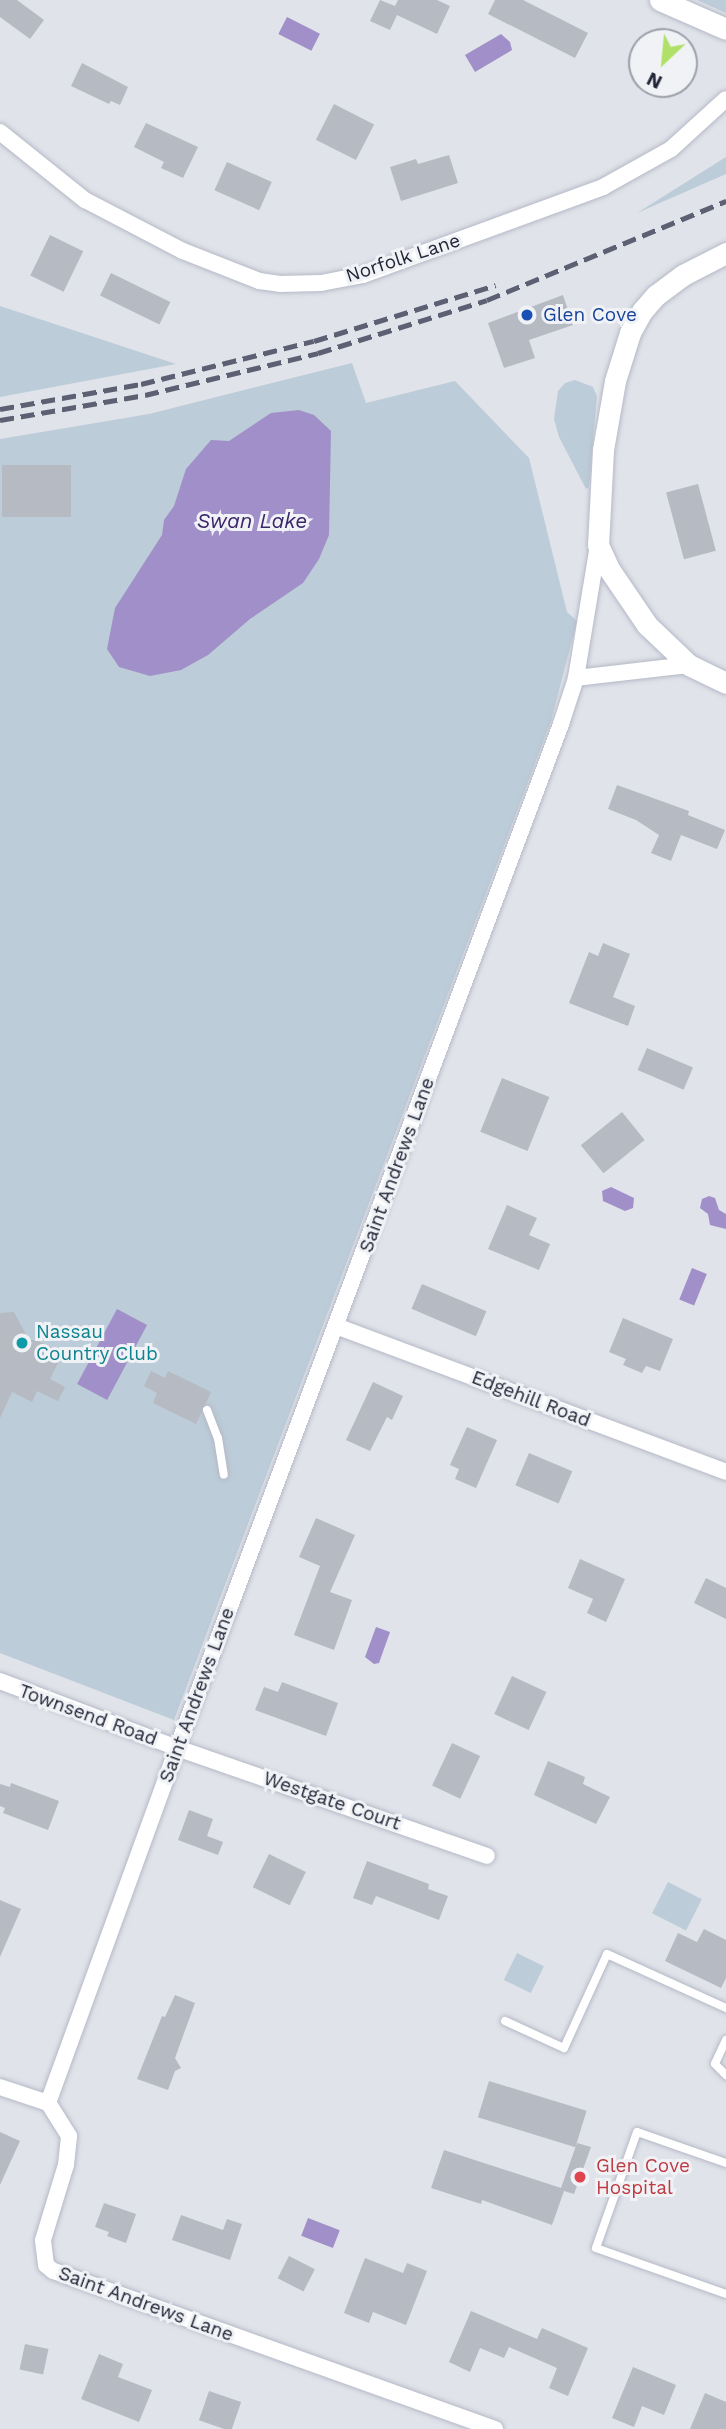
<!DOCTYPE html>
<style>
body{margin:0}
#map{position:relative;width:726px;height:2429px;overflow:hidden;background:#e0e3e9;font-family:"Work Sans",sans-serif}
div>[style]{position:absolute}
[style*='--x']{left:calc(var(--x)*1px);top:calc(var(--y)*1px);width:calc(var(--w)*1px);rotate:calc(var(--a)*1deg)}
.green>*{inset:0;background:#bcccd8;transform-origin:0 0}
.water>*{inset:0;background:#a08fc8;transform-origin:0 0}
.building>*{inset:0;background:#b6bac3;transform-origin:0 0}
.roads{filter:drop-shadow(0 0 2px #b5b9c7) drop-shadow(0 0 2px #b5b9c7)}
.lane>*{height:8px;margin:-4px;padding:0 4px;transform-origin:4px;border-radius:4px;background:#fff}
.street>*{height:16px;margin:-8px;padding:0 8px;transform-origin:8px;border-radius:8px;background:#fff}
.secondary>*{height:21px;margin:-10.5px;padding:0 10.5px;transform-origin:10.5px;border-radius:10.5px;background:#fff}
.rail>*{height:5px;margin-top:-2.5px;transform-origin:0;background:repeating-linear-gradient(90deg,#5d6073 0 14px,transparent 0 21px)}
.dots>*{width:19px;height:19px;translate:-50% -50%;box-sizing:border-box;border:4px solid #f0f2f6;border-radius:50%}
span{translate:-50% -50%;white-space:nowrap;text-align:center;line-height:1.15;-webkit-text-stroke:6px #f0f2f6;paint-order:stroke}
.street-label{font-size:19px;color:#232637}
.transit-label{font-size:19px;color:#164399}
.left{translate:0 -50%;text-align:left}
.culture-label{font-size:19px;color:#0d838f}
.health-label{font-size:19px;color:#be3a42}
.water-label{font-size:21px;color:#3b256b;font-style:italic}
.north{position:absolute;left:628px;top:28px;width:70px;height:70px;box-sizing:border-box;background:#f0f2f6;border:2px solid #9ea0aa;border-radius:50%;rotate:206deg;font-size:19px;font-weight:700;line-height:28px;text-align:center;color:#232637}
.north::after{content:'';display:block;margin:auto;width:24px;height:32px;background:#b1e068;clip-path:polygon(50% 0,100% 100%,50% 72%,0 100%)}
</style>
<div id="map">
<div class="green">
<div style="clip-path:polygon(697px 0,726px 0,726px 13px)"></div>
<div style="clip-path:polygon(726px 157px,726px 174px,637px 213px)"></div>
<div style="clip-path:polygon(0 306px,176px 364px,0 397px)"></div>
<div style="clip-path:polygon(352px 363px,366px 403px,455px 381px,529px 458px,567px 612px,577px 621px,551px 721px,174px 1720px,0 1653px,0 439px,149px 414px)"></div>
<div style="clip-path:polygon(575px 380px,593px 387px,597px 396px,589px 487px,586px 489px,559px 437px,554px 419px,558px 391px,565px 383px)"></div>
<div style="left:668px;top:1882px;width:38px;height:35px;rotate:27deg"></div>
<div style="left:517px;top:1953px;width:30px;height:30px;rotate:26deg"></div>
</div>
<div class="water">
<div style="left:287px;top:17px;width:37px;height:19px;rotate:27deg"></div>
<div style="clip-path:polygon(501px 34px,510px 42px,512px 50px,475px 72px,465px 55px)"></div>
<div style="clip-path:polygon(299px 410px,314px 415px,331px 431px,329px 535px,319px 559px,303px 583px,250px 619px,208px 655px,181px 670px,150px 676px,119px 667px,107px 649px,115px 608px,162px 535px,164px 520px,174px 506px,186px 469px,211px 440px,229px 441px,271px 413px)"></div>
<div style="clip-path:polygon(611px 1187px,634px 1198px,633px 1208px,625px 1211px,603px 1201px,602px 1191px)"></div>
<div style="clip-path:polygon(709px 1196px,715px 1198px,719px 1210px,726px 1214px,726px 1229px,710px 1225px,708px 1214px,700px 1208px,702px 1199px)"></div>
<div style="left:692px;top:1268px;width:16px;height:34px;rotate:22deg"></div>
<div style="left:117px;top:1309px;width:34px;height:85px;rotate:28deg"></div>
<div style="clip-path:polygon(376px 1627px,390px 1632px,379px 1663px,374px 1664px,365px 1657px)"></div>
<div style="left:308px;top:2218px;width:34px;height:19px;rotate:21deg"></div>
</div>
<div class="building">
<div style="clip-path:polygon(0 0,17px 0,44px 20px,30px 39px,0 17px)"></div>
<div style="clip-path:polygon(380px 0,395px 6px,398px 0,437px 0,450px 6px,437px 34px,397px 15px,390px 30px,370px 21px)"></div>
<div style="clip-path:polygon(495px 0,523px 0,588px 33px,575px 58px,488px 14px)"></div>
<div style="clip-path:polygon(82px 63px,128px 87px,120px 105px,111px 101px,109px 104px,71px 86px)"></div>
<div style="left:334px;top:104px;width:45px;height:40px;rotate:27deg"></div>
<div style="clip-path:polygon(146px 123px,198px 147px,183px 178px,161px 168px,164px 162px,134px 147px)"></div>
<div style="clip-path:polygon(449px 155px,458px 183px,401px 201px,390px 167px,416px 159px,418px 164px)"></div>
<div style="left:227px;top:162px;width:49px;height:31px;rotate:24deg"></div>
<div style="left:50px;top:235px;width:37px;height:45px;rotate:26deg"></div>
<div style="left:111px;top:273px;width:66px;height:25px;rotate:26deg"></div>
<div style="clip-path:polygon(563px 295px,573px 325px,529px 340px,535px 358px,504px 368px,488px 323px)"></div>
<div style="left:2px;top:465px;width:69px;height:52px"></div>
<div style="left:698px;top:484px;width:69px;height:33px;rotate:75deg"></div>
<div style="clip-path:polygon(617px 785px,689px 811px,688px 815px,725px 830px,717px 849px,681px 835px,671px 861px,651px 853px,659px 835px,636px 820px,608px 809px)"></div>
<div style="clip-path:polygon(603px 943px,630px 954px,613px 997px,635px 1006px,628px 1026px,569px 1003px,589px 952px,598px 956px)"></div>
<div style="left:647px;top:1048px;width:50px;height:24px;rotate:23deg"></div>
<div style="left:502px;top:1078px;width:51px;height:58px;rotate:22deg"></div>
<div style="left:622px;top:1112px;width:36px;height:53px;rotate:51deg"></div>
<div style="clip-path:polygon(507px 1205px,537px 1218px,529px 1235px,550px 1244px,539px 1270px,488px 1249px)"></div>
<div style="left:422px;top:1284px;width:70px;height:27px;rotate:23deg"></div>
<div style="clip-path:polygon(14px 1312px,29px 1340px,36px 1340px,63px 1353px,50px 1379px,65px 1387px,58px 1401px,37px 1391px,32px 1402px,12px 1392px,0 1418px,0 1313px)"></div>
<div style="clip-path:polygon(623px 1318px,673px 1339px,660px 1371px,646px 1366px,642px 1373px,623px 1365px,626px 1359px,609px 1352px)"></div>
<div style="clip-path:polygon(151px 1371px,165px 1378px,168px 1371px,211px 1392px,196px 1424px,153px 1403px,157px 1393px,144px 1386px)"></div>
<div style="clip-path:polygon(373px 1382px,403px 1396px,392px 1420px,387px 1417px,370px 1451px,346px 1440px)"></div>
<div style="clip-path:polygon(467px 1427px,497px 1440px,476px 1488px,455px 1479px,459px 1469px,450px 1465px)"></div>
<div style="left:529px;top:1453px;width:47px;height:35px;rotate:23deg"></div>
<div style="clip-path:polygon(316px 1518px,355px 1535px,330px 1592px,352px 1600px,334px 1650px,294px 1635px,320px 1566px,299px 1557px)"></div>
<div style="clip-path:polygon(580px 1559px,625px 1579px,606px 1622px,587px 1613px,593px 1599px,568px 1588px)"></div>
<div style="clip-path:polygon(706px 1578px,726px 1588px,726px 1619px,694px 1603px)"></div>
<div style="left:512px;top:1676px;width:38px;height:42px;rotate:25deg"></div>
<div style="clip-path:polygon(282px 1682px,338px 1703px,326px 1736px,255px 1710px,264px 1687px,278px 1692px)"></div>
<div style="left:452px;top:1743px;width:31px;height:47px;rotate:25deg"></div>
<div style="clip-path:polygon(548px 1761px,585px 1777px,583px 1784px,610px 1797px,596px 1824px,534px 1795px)"></div>
<div style="clip-path:polygon(11px 1783px,59px 1801px,48px 1830px,3px 1813px,5px 1808px,0 1806px,0 1784px,10px 1787px)"></div>
<div style="clip-path:polygon(189px 1810px,213px 1819px,207px 1836px,223px 1842px,218px 1855px,178px 1840px)"></div>
<div style="left:269px;top:1854px;width:41px;height:37px;rotate:26deg"></div>
<div style="clip-path:polygon(367px 1861px,429px 1884px,428px 1889px,448px 1896px,439px 1920px,376px 1896px,372px 1905px,353px 1898px)"></div>
<div style="clip-path:polygon(0 1900px,21px 1909px,0 1957px)"></div>
<div style="clip-path:polygon(704px 1929px,726px 1940px,726px 1978px,721px 1988px,665px 1961px,678px 1933px,697px 1942px)"></div>
<div style="clip-path:polygon(175px 1995px,195px 2003px,175px 2058px,181px 2068px,175px 2071px,168px 2090px,137px 2079px,162px 2016px,165px 2017px)"></div>
<div style="left:489px;top:2081px;width:102px;height:38px;rotate:17deg"></div>
<div style="clip-path:polygon(0 2132px,20px 2141px,0 2185px)"></div>
<div style="clip-path:polygon(577px 2143px,591px 2147px,574px 2194px,564px 2191px,552px 2225px,482px 2200px,481px 2204px,431px 2188px,444px 2150px,561px 2188px)"></div>
<div style="clip-path:polygon(104px 2203px,136px 2214px,126px 2243px,107px 2236px,109px 2232px,95px 2227px)"></div>
<div style="clip-path:polygon(181px 2215px,223px 2230px,227px 2219px,242px 2224px,230px 2260px,172px 2240px)"></div>
<div style="left:289px;top:2256px;width:29px;height:25px;rotate:27deg"></div>
<div style="clip-path:polygon(365px 2258px,403px 2273px,407px 2263px,427px 2271px,406px 2325px,373px 2312px,369px 2323px,344px 2313px)"></div>
<div style="clip-path:polygon(471px 2311px,537px 2339px,542px 2328px,588px 2348px,568px 2396px,549px 2388px,557px 2368px,509px 2347px,504px 2358px,480px 2348px,470px 2372px,449px 2362px)"></div>
<div style="left:25px;top:2344px;width:24px;height:26px;rotate:12deg"></div>
<div style="clip-path:polygon(99px 2354px,123px 2364px,118px 2377px,152px 2390px,139px 2422px,81px 2399px)"></div>
<div style="clip-path:polygon(633px 2367px,676px 2385px,664px 2415px,642px 2406px,634px 2427px,612px 2418px)"></div>
<div style="left:209px;top:2391px;width:34px;height:31px;rotate:19deg"></div>
<div style="clip-path:polygon(705px 2393px,726px 2402px,726px 2429px,690px 2429px)"></div>
</div>
<div class="roads">
<div class="lane">
<div style="--x:207;--y:1410;--w:30;--a:69"></div>
<div style="--x:218;--y:1438;--w:37;--a:81"></div>
<div style="--x:505;--y:2021;--w:65;--a:24.6"></div>
<div style="--x:564;--y:2048;--w:103;--a:-65.4"></div>
<div style="--x:607;--y:1954;--w:131;--a:24.4"></div>
<div style="--x:726;--y:2040;--w:26;--a:115"></div>
<div style="--x:715;--y:2064;--w:16;--a:45"></div>
<div style="--x:726;--y:2163;--w:94;--a:-160.8"></div>
<div style="--x:637;--y:2132;--w:123;--a:109.5"></div>
<div style="--x:596;--y:2248;--w:138;--a:19.5"></div>
</div>
<div class="street">
<div style="--x:0;--y:132;--w:109;--a:38.7"></div>
<div style="--x:85;--y:200;--w:110;--a:27.5"></div>
<div style="--x:183;--y:251;--w:82;--a:21.5"></div>
<div style="--x:259;--y:281;--w:21;--a:8"></div>
<div style="--x:280;--y:284;--w:41;--a:-1.4"></div>
<div style="--x:321;--y:283;--w:43;--a:-10.8"></div>
<div style="--x:363;--y:275;--w:256;--a:-20.1"></div>
<div style="--x:603;--y:187;--w:78;--a:-29.2"></div>
<div style="--x:671;--y:149;--w:74;--a:-42.3"></div>
<div style="--x:576;--y:678;--w:114;--a:-6.6"></div>
<div style="--x:336;--y:1326;--w:416;--a:20.5"></div>
<div style="--x:0;--y:1681;--w:189;--a:20.7"></div>
<div style="--x:177;--y:1748;--w:328;--a:19.2"></div>
<div style="--x:0;--y:2087;--w:51;--a:18.4"></div>
<div style="--x:495;--y:2429;--w:469;--a:-160.3"></div>
<div style="--x:53;--y:2271;--w:9;--a:-139"></div>
<div style="--x:46;--y:2265;--w:25;--a:-97"></div>
<div style="--x:43;--y:2240;--w:78;--a:-73"></div>
<div style="--x:66;--y:2165;--w:29;--a:-84"></div>
<div style="--x:69;--y:2136;--w:39;--a:-122"></div>
<div style="--x:48;--y:2103;--w:378;--a:-70"></div>
<div style="--x:177;--y:1748;--w:1094;--a:-69.44"></div>
<div style="--x:561;--y:724;--w:48;--a:-71.9"></div>
<div style="--x:576;--y:678;--w:135;--a:-80.6"></div>
</div>
<div class="secondary">
<div style="--x:660;--y:0;--w:72;--a:23.7"></div>
<div style="--x:726;--y:253;--w:48;--a:152.9"></div>
<div style="--x:683;--y:275;--w:34;--a:143"></div>
<div style="--x:656;--y:295;--w:21;--a:131"></div>
<div style="--x:642;--y:311;--w:25;--a:119"></div>
<div style="--x:630;--y:333;--w:50;--a:107.4"></div>
<div style="--x:615;--y:381;--w:70;--a:99.9"></div>
<div style="--x:603;--y:450;--w:95;--a:93"></div>
<div style="--x:598;--y:545;--w:26;--a:65"></div>
<div style="--x:609;--y:569;--w:68;--a:55.8"></div>
<div style="--x:647;--y:625;--w:58;--a:43.6"></div>
<div style="--x:689;--y:665;--w:41;--a:25.9"></div>
</div>
</div>
<div class="rail">
<div style="--x:0;--y:409;--w:143;--a:-10.1"></div>
<div style="--x:141;--y:384;--w:178;--a:-14"></div>
<div style="--x:314;--y:341;--w:190;--a:-17.1"></div>
<div style="--x:0;--y:420;--w:147;--a:-9.8"></div>
<div style="--x:145;--y:395;--w:178;--a:-13.6"></div>
<div style="--x:318;--y:353;--w:177;--a:-17.4"></div>
<div style="--x:487;--y:300;--w:259;--a:-22.5"></div>
</div>
<div class="dots">
<div style="left:527px;top:315px;background:#1a4fb4"></div>
<div style="left:22px;top:1343px;background:#0f9aa8"></div>
<div style="left:580px;top:2177px;background:#e0444e"></div>
</div>
<div class="street-label">
<span style="left:403px;top:258px;rotate:-18deg">Norfolk Lane</span>
<span style="left:397px;top:1165px;rotate:-70deg">Saint Andrews Lane</span>
<span style="left:531px;top:1399px;rotate:21deg">Edgehill Road</span>
<span style="left:197px;top:1695px;rotate:-70deg">Saint Andrews Lane</span>
<span style="left:88px;top:1715px;rotate:20deg">Townsend Road</span>
<span style="left:332px;top:1801px;rotate:19deg">Westgate Court</span>
<span style="left:146px;top:2304px;rotate:20deg">Saint Andrews Lane</span>
</div>
<div class="transit-label">
<span class="left" style="left:543px;top:315px">Glen Cove</span>
</div>
<div class="culture-label">
<span class="left" style="left:36px;top:1343px">Nassau<br>Country Club</span>
</div>
<div class="health-label">
<span class="left" style="left:596px;top:2177px">Glen Cove<br>Hospital</span>
</div>
<div class="water-label">
<span style="left:252px;top:521px">Swan Lake</span>
</div>
<div class="north">N</div>
</div>
